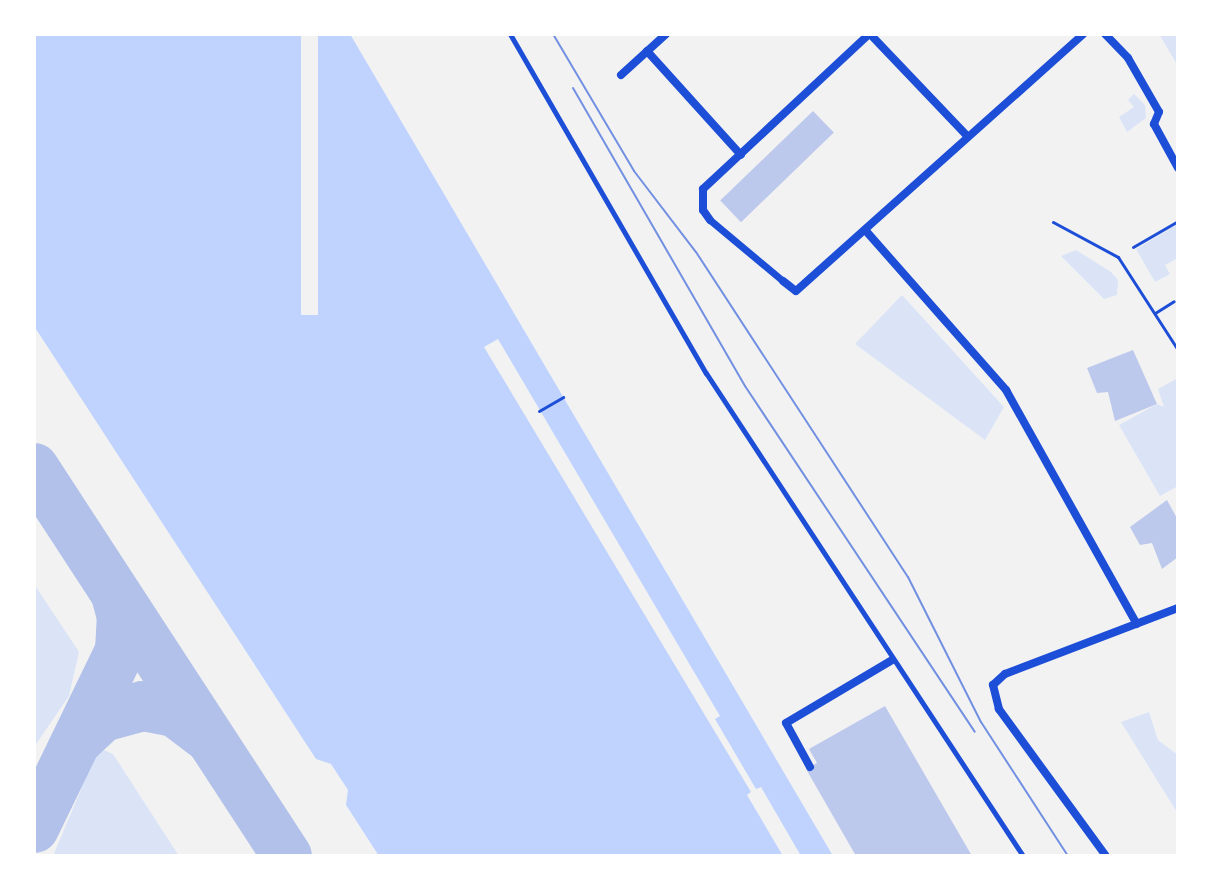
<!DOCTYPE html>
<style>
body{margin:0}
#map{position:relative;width:1212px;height:890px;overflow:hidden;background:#f2f2f2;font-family:"Fira Sans",sans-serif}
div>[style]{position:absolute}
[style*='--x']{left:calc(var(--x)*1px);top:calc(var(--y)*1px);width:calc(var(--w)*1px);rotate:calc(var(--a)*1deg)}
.green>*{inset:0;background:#dbe4f7}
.water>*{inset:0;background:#bfd3fe}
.pier>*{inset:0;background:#f2f2f2;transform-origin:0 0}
.taxiway>*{height:50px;margin:-25px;padding:0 25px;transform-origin:25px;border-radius:25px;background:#b2c1ea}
.building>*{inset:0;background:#bdc9ec;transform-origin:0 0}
.path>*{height:3px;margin:-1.5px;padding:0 1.5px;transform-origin:1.5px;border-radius:1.5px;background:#1d4ed8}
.service>*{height:5px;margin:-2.5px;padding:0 2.5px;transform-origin:2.5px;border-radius:2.5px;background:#1d4ed8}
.pedestrian>*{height:7px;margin:-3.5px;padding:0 3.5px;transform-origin:3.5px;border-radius:3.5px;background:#1d4ed8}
.minor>*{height:8px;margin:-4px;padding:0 4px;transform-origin:4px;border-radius:4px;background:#1d4ed8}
.tram>*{height:2px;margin:-1px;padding:0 1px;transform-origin:1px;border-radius:1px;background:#7290e2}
span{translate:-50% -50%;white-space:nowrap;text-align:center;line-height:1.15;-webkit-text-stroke:7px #fff;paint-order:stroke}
.frame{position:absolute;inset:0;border:36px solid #fff;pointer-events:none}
</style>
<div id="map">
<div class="green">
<div style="clip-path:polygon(1159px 34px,1178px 34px,1178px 66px)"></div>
<div style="clip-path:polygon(1134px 94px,1145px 105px,1146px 118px,1127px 132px,1119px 117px,1134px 107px,1128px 100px)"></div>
<div style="clip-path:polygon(1178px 224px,1178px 258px,1165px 265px,1170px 274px,1155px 282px,1136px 249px)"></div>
<div style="clip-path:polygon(1076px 250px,1111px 272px,1118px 280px,1117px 295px,1104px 299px,1061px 256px)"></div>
<div style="clip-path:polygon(902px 295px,1004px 407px,985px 440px,855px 344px)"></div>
<div style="clip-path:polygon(1178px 378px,1178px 486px,1160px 496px,1119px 425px,1157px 404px,1164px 407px,1158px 389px)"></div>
<div style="clip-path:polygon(34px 584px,79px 652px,69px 696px,34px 747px)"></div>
<div style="clip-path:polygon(1149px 712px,1158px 740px,1178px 755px,1178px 814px,1121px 722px)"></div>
<div style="clip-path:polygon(104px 750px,113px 754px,179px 856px,53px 856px,95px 756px)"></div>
</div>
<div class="water">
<div style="clip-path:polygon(34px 34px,350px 34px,833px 856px,379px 856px,346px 805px,348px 790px,331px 764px,316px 759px,34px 326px)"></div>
</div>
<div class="pier">
<div style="left:301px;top:34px;width:17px;height:281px"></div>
<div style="clip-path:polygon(498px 339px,720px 716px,715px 719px,756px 789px,761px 787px,801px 856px,783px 856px,747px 795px,751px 792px,484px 347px)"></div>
</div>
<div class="taxiway">
<div style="--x:34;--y:468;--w:463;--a:56.9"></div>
<div style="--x:78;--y:740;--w:34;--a:-43"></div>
<div style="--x:103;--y:717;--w:41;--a:-15.4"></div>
<div style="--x:143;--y:706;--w:33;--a:11"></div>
<div style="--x:175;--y:712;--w:41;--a:37.1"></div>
<div style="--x:34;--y:828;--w:197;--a:-64.1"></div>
<div style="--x:120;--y:651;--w:34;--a:-87"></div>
<div style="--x:122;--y:617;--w:23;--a:-105"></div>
</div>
<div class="building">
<div style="left:813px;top:111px;width:30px;height:129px;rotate:46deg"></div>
<div style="clip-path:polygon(1133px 350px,1157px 404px,1115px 421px,1108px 392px,1097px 393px,1087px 368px)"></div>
<div style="clip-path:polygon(1167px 500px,1178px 520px,1178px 557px,1162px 569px,1152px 543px,1140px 545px,1130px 527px)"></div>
<div style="clip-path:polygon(885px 706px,972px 856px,856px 856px,806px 769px,817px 763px,809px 749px)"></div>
</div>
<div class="path">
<div style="--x:1053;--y:222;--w:74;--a:28.3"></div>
<div style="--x:1118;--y:257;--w:111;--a:57.2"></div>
<div style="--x:1133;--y:247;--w:52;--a:-30"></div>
<div style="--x:1155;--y:313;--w:22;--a:-32"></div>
<div style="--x:539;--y:411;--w:28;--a:-30"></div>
</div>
<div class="service">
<div style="--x:510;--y:34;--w:392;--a:60"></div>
<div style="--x:706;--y:373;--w:578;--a:56.72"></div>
</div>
<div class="pedestrian">
<div style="--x:710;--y:220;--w:95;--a:39.9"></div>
</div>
<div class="minor">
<div style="--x:870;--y:34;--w:142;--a:46.4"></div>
<div style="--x:1105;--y:34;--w:33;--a:46"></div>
<div style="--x:1128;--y:58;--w:62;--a:60.1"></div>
<div style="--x:1159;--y:112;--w:13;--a:113"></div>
<div style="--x:1154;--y:124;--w:50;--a:61.4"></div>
<div style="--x:647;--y:51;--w:140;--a:47.9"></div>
<div style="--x:621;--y:75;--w:61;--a:-42.3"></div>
<div style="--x:710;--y:220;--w:12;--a:-125"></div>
<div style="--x:703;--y:210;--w:21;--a:-90"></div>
<div style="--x:703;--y:189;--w:227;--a:-43"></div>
<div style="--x:866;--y:231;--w:212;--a:48.6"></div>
<div style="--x:1006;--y:390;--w:268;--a:60.8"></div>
<div style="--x:783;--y:281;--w:16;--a:38"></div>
<div style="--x:796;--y:291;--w:385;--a:-41.8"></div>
<div style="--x:810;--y:767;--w:50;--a:-118.6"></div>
<div style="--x:786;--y:723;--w:123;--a:-30.7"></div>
<div style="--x:1106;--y:856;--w:182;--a:-126.1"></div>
<div style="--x:999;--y:709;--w:25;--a:-104"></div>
<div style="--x:993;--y:685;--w:16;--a:-43"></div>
<div style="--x:1005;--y:674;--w:185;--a:-20.9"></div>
</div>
<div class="tram">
<div style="--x:553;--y:34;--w:159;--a:59.4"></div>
<div style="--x:634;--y:171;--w:102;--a:52.6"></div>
<div style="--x:696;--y:252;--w:388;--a:56.9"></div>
<div style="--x:908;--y:577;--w:162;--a:63.3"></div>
<div style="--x:981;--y:722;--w:160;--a:57"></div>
<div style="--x:573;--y:88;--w:344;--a:60"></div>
<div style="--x:745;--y:386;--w:415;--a:56.4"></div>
</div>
<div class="frame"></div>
</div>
